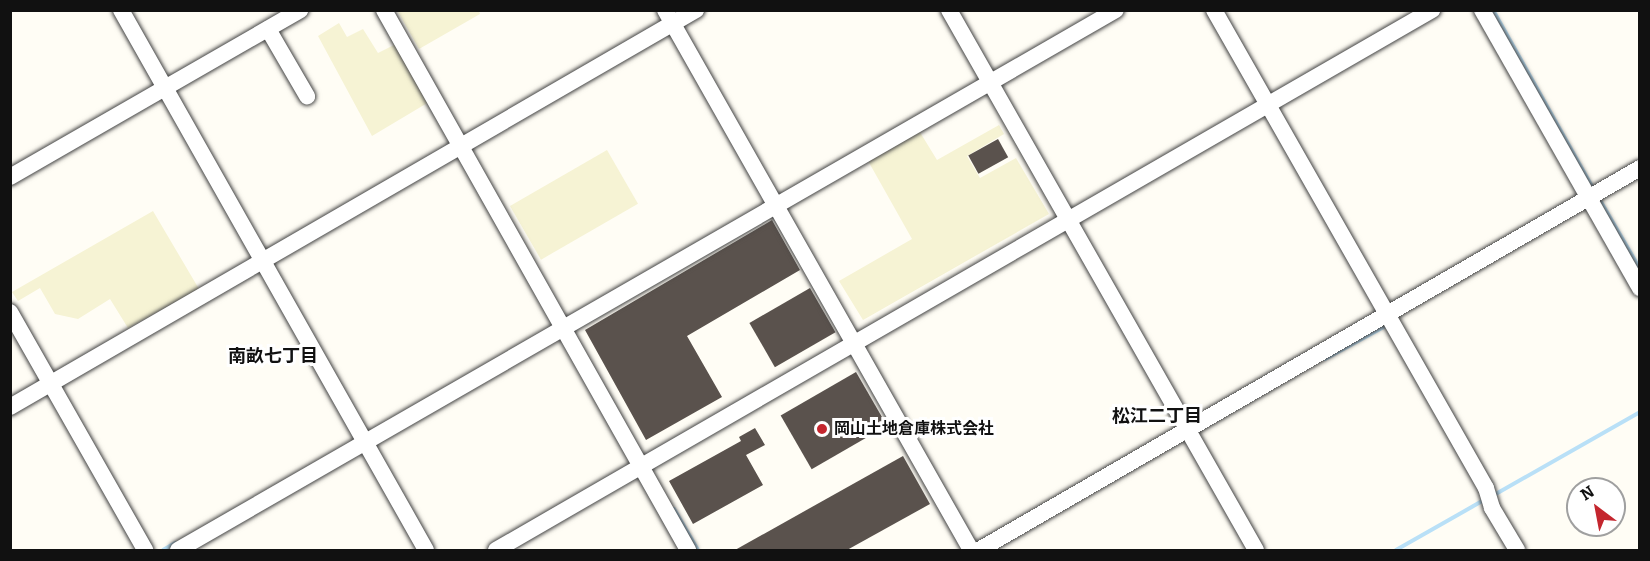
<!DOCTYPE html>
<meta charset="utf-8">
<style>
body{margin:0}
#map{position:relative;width:1650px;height:561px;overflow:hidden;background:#fffdf5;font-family:Bitter,"Noto Sans JP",serif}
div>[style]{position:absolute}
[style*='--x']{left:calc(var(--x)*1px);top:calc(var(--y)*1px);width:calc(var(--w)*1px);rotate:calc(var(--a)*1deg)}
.farmland>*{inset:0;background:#f6f3d4;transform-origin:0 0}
.stream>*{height:4px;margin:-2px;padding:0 2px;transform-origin:2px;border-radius:2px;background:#b9e0f7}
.building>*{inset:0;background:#5a524d;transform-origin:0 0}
.roads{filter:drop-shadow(0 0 2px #444) drop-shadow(0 0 2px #444)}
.minor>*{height:16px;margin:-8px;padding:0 8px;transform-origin:8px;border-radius:8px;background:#fff}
.dots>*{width:16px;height:16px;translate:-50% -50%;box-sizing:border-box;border:3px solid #fff;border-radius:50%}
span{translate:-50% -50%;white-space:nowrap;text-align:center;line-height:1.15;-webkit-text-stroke:6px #fff;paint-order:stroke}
.poi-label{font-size:16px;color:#111;font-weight:700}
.left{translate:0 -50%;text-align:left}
.neighbourhood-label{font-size:18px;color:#111;font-weight:700}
.frame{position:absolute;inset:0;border:12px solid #111;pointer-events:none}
.north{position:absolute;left:1566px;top:477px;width:60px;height:60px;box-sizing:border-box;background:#fff;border:2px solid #a0a0a0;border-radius:50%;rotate:328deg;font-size:16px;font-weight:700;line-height:24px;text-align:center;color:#111}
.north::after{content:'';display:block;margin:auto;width:21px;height:27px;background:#c4262e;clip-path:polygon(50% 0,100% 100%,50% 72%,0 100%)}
</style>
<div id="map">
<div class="farmland">
<div style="clip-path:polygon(479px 11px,480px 14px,419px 49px,398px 12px)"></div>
<div style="clip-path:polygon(339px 23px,347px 37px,363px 29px,378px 53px,396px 44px,429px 102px,372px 136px,318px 36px)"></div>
<div style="clip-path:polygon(999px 125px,1004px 134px,967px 156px,980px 178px,1016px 158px,1049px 214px,863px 320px,839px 281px,912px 239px,867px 159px,918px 129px,937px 160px)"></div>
<div style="left:607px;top:150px;width:62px;height:112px;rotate:60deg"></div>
<div style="clip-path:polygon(153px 211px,199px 289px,128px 328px,110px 299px,78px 319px,55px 314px,40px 288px,18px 301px,12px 292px)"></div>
</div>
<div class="stream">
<div style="--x:1493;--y:10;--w:204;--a:60.7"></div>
<div style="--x:1601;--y:202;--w:78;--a:59.8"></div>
<div style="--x:1325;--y:359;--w:71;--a:-28.7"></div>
<div style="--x:1494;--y:495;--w:168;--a:-29.6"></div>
<div style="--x:674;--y:509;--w:48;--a:59.7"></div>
<div style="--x:163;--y:550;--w:14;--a:-30"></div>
<div style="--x:1396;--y:550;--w:101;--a:-29.6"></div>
</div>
<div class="building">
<div style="left:998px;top:139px;width:21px;height:34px;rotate:61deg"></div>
<div style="clip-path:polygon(772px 220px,800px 270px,687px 336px,722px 397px,646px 440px,585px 330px)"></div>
<div style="left:810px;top:288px;width:51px;height:70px;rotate:60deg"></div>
<div style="left:856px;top:372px;width:62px;height:87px;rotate:60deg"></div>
<div style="clip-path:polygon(755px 428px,765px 445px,746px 455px,763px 485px,693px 524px,669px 481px,741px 441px,739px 437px)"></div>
<div style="clip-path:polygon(903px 456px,930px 504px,847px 550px,735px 550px)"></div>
</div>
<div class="roads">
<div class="minor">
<div style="--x:121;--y:10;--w:620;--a:60.54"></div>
<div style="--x:384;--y:10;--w:620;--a:60.62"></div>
<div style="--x:665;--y:10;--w:621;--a:60.46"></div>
<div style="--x:949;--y:10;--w:621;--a:60.38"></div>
<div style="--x:1214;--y:10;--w:550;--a:60.36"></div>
<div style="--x:1486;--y:488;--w:21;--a:73"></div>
<div style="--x:1492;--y:508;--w:49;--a:59.2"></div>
<div style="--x:1482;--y:10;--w:320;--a:60.4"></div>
<div style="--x:268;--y:29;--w:78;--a:59.8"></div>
<div style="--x:10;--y:177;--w:335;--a:-29.9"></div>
<div style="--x:10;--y:312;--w:274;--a:60.4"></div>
<div style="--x:10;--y:407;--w:793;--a:-30.06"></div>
<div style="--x:178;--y:550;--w:1082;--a:-29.93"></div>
<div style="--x:496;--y:550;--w:1081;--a:-29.98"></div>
<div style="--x:979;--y:550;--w:763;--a:-30.02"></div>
</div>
</div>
<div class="dots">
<div style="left:822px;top:429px;background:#c4262e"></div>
</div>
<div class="poi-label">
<span class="left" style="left:834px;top:429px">岡山土地倉庫株式会社</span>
</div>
<div class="neighbourhood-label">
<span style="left:273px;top:356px">南畝七丁目</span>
<span style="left:1157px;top:416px">松江二丁目</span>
</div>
<div class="frame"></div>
<div class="north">N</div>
</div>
